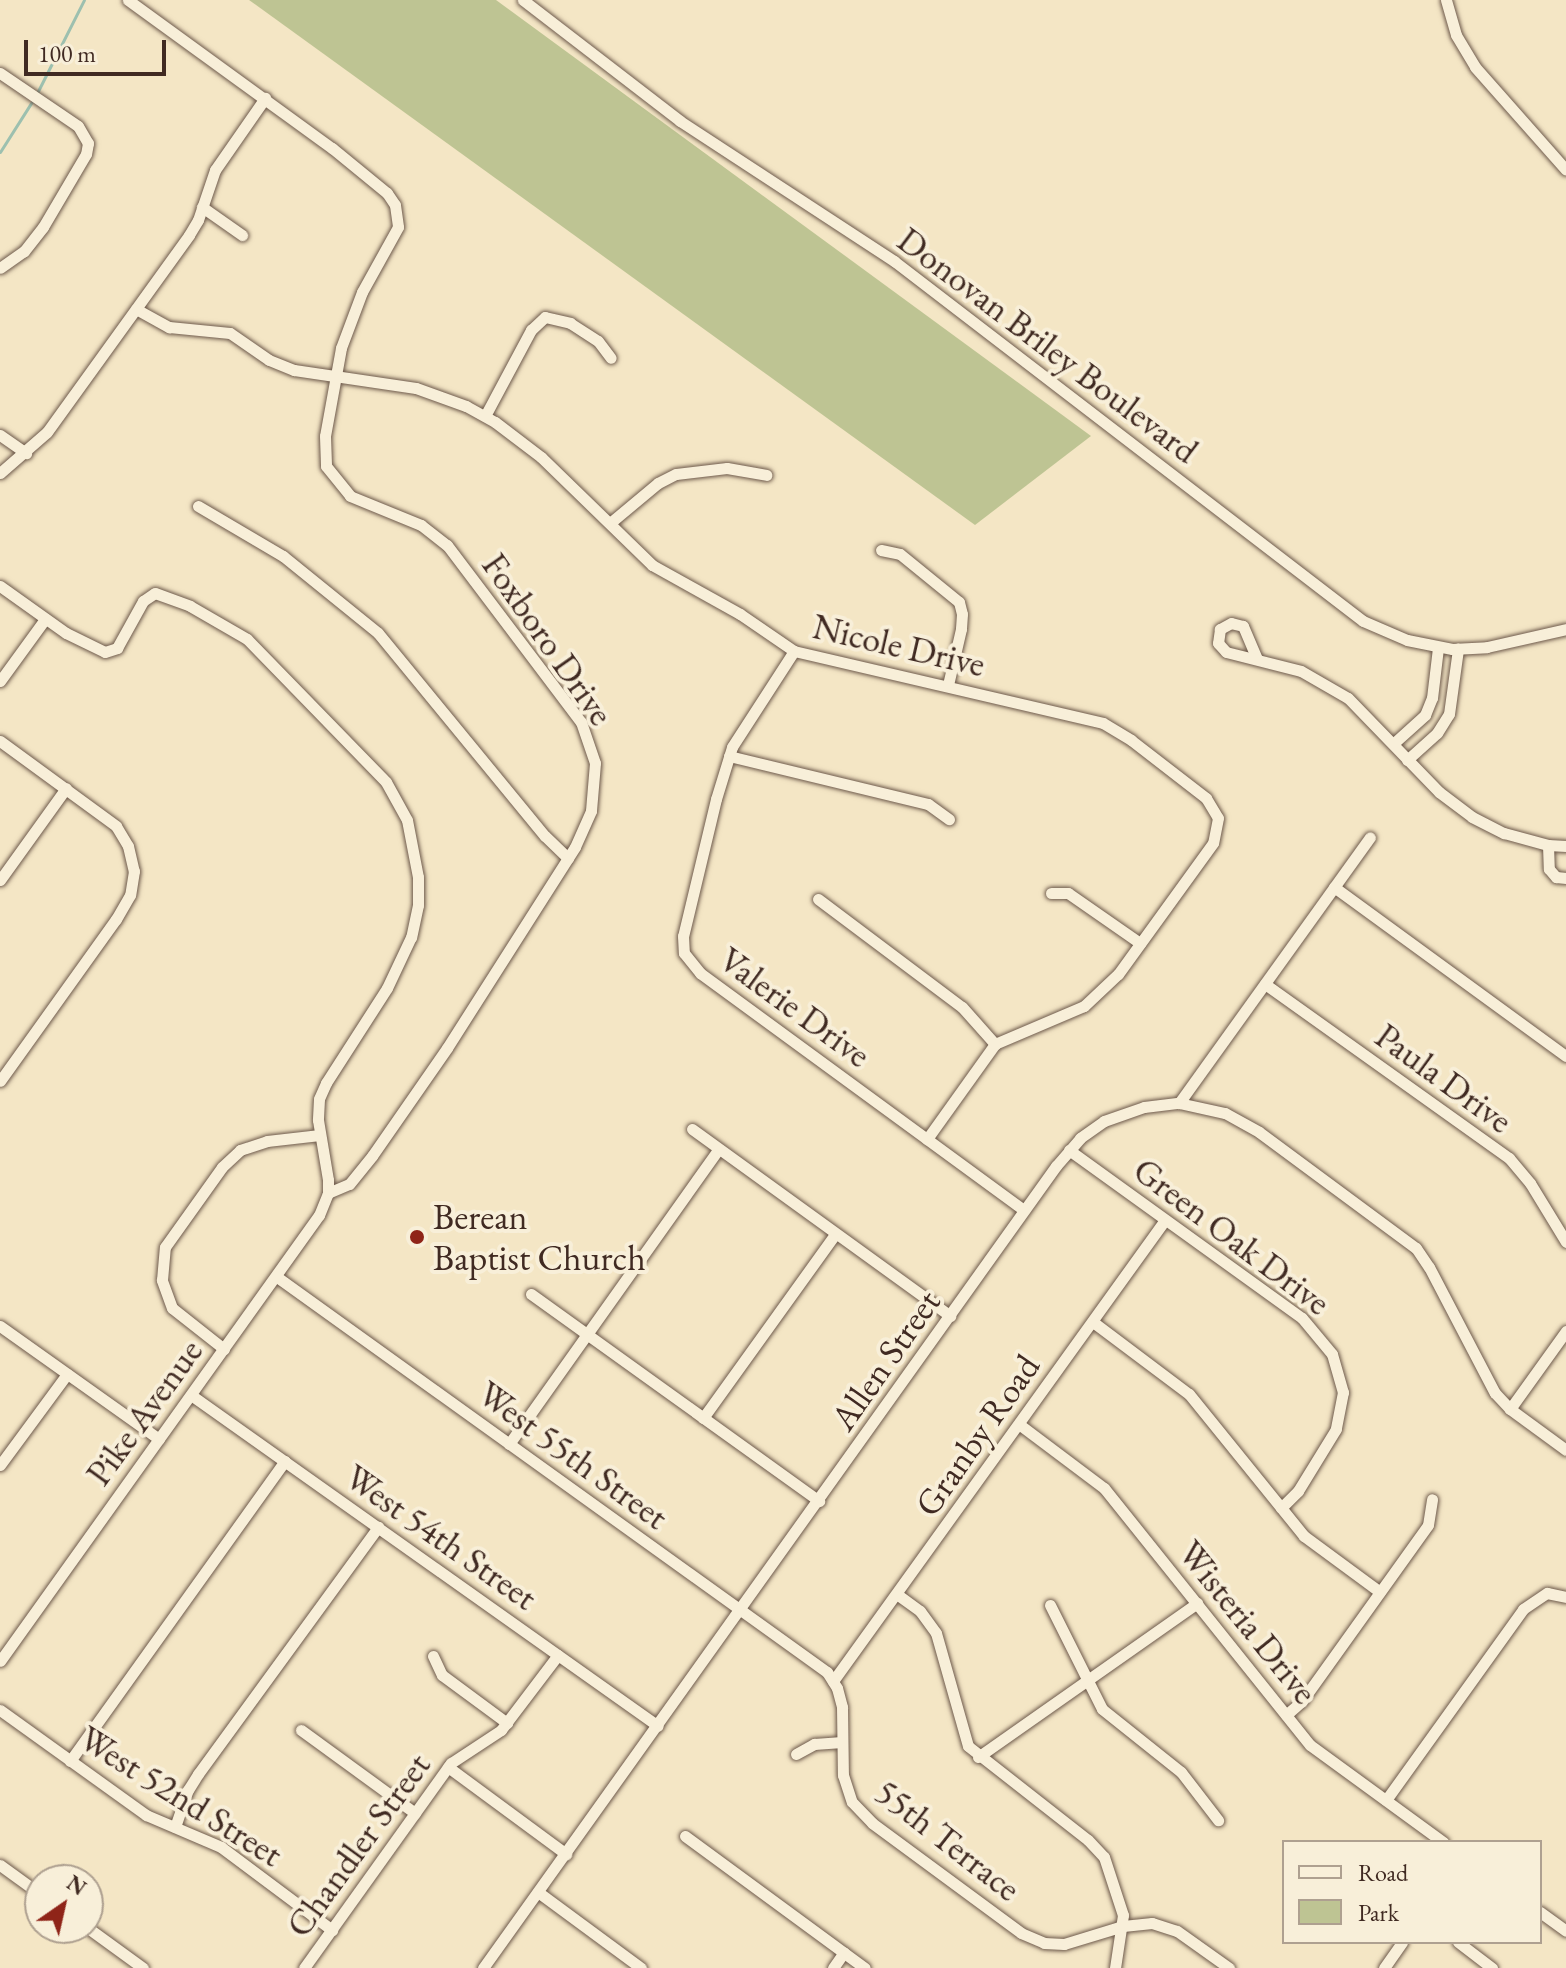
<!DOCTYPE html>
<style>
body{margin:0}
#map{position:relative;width:1566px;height:1968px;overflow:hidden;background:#f4e6c5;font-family:"EB Garamond",serif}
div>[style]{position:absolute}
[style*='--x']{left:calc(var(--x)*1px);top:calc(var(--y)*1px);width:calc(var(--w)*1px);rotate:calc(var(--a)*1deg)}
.green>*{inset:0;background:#bec493}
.stream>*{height:3px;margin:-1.5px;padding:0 1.5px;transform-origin:1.5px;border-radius:1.5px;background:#9dc0af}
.roads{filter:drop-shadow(0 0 2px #6d594b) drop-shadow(0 0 2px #6d594b)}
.minor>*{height:11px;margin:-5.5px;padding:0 5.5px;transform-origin:5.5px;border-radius:5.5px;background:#f8efd9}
.dots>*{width:22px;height:22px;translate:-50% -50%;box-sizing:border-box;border:4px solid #f8efd9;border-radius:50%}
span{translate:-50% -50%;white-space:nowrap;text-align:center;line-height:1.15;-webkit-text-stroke:8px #f8efd9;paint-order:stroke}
.street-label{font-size:36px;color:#402a22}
.poi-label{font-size:36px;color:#402a22}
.left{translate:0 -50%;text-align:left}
.legend{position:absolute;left:1282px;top:1840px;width:260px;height:104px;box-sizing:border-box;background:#f8efd9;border:2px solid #aea090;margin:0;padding:10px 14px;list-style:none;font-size:24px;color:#402a22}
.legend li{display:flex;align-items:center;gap:16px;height:40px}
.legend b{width:40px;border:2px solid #aea090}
.north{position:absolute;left:24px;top:1864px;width:80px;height:80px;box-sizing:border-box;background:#f8efd9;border:2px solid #aea090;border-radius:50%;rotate:34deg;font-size:22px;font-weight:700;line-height:32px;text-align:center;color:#402a22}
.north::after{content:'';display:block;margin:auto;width:28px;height:36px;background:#8f2418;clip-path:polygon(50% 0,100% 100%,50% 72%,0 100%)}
.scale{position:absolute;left:24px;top:40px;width:142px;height:36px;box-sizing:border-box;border:4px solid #402a22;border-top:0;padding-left:10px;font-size:24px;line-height:28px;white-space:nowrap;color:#402a22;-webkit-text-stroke:6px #f8efd9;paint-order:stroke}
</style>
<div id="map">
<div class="green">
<div style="clip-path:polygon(249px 0,496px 0,1091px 436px,975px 525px)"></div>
</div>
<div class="stream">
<div style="--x:37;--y:93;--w:104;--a:-63.2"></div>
<div style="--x:0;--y:152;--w:62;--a:-57.6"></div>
</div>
<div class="roads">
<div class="minor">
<div style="--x:128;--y:0;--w:252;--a:36"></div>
<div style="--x:332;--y:148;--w:71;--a:39.3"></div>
<div style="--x:387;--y:193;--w:14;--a:56"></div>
<div style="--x:395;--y:205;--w:22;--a:82"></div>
<div style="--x:398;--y:227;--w:74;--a:119"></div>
<div style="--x:362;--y:292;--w:60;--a:110.6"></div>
<div style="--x:341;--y:348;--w:89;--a:100.3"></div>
<div style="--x:325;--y:436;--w:30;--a:88"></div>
<div style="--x:326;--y:466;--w:38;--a:51"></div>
<div style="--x:350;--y:496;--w:77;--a:22.2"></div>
<div style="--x:421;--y:525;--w:33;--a:38"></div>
<div style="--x:447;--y:545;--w:222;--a:52.9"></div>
<div style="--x:581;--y:722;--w:43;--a:71.1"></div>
<div style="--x:595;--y:763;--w:48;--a:94.8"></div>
<div style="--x:591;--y:811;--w:39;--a:114"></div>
<div style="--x:575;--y:847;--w:238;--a:122.5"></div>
<div style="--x:447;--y:1048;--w:131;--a:124.8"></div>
<div style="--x:372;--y:1156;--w:36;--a:129"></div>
<div style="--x:349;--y:1184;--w:23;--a:157"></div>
<div style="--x:523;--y:0;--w:198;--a:37.6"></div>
<div style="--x:680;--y:121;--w:256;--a:33.2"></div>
<div style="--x:894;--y:261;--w:591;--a:37.51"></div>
<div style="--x:1363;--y:621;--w:48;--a:23.4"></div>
<div style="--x:1407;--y:640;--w:46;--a:11.3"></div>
<div style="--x:1452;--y:649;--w:35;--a:-3"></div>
<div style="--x:1487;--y:647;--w:81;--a:-12.8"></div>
<div style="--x:1446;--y:0;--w:36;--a:74"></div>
<div style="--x:1456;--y:35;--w:37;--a:59"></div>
<div style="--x:1475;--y:67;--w:137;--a:48.5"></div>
<div style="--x:0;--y:73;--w:94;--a:34.2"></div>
<div style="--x:78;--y:126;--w:20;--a:60"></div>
<div style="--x:88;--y:143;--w:11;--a:100"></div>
<div style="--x:86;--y:154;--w:85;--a:120.5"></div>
<div style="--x:43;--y:227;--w:31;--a:128"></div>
<div style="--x:24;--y:251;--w:29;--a:145"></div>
<div style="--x:202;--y:207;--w:49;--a:35"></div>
<div style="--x:136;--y:309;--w:38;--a:29"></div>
<div style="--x:169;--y:327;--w:61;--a:5.6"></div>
<div style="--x:230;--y:333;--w:47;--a:34.7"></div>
<div style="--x:269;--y:360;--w:27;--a:22"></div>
<div style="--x:294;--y:370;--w:123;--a:8.4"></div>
<div style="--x:416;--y:388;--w:53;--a:19.8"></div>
<div style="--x:466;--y:406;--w:33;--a:29"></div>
<div style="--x:495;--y:422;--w:58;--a:37.3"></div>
<div style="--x:541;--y:457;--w:155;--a:44.2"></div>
<div style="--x:652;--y:565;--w:101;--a:29.1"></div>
<div style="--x:740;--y:614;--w:65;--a:34.4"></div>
<div style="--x:794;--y:651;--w:317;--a:13.1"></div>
<div style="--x:1103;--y:723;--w:33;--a:31"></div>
<div style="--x:1131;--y:740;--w:95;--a:37.7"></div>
<div style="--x:1206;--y:798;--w:23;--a:59"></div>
<div style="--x:1218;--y:818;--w:25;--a:101"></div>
<div style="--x:1213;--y:843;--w:162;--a:125.9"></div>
<div style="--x:1118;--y:974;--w:47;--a:136.7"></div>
<div style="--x:1084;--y:1006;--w:97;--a:156.9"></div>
<div style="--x:995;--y:1044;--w:117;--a:125.6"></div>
<div style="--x:485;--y:416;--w:98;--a:-61.9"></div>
<div style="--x:531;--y:330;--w:19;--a:-43"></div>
<div style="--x:545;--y:317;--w:26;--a:13"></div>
<div style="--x:570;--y:323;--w:33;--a:33"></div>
<div style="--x:598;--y:341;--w:21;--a:53"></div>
<div style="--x:0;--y:435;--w:32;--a:35"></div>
<div style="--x:0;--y:473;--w:62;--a:-41.1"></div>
<div style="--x:47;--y:432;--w:243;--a:-54.2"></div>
<div style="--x:189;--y:235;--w:17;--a:-59"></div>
<div style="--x:198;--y:220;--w:53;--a:-71.2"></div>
<div style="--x:215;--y:170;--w:88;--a:-55.2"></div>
<div style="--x:198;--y:506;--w:99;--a:30.5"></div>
<div style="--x:283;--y:556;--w:122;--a:39"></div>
<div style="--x:378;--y:633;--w:263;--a:50.6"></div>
<div style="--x:545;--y:836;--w:32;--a:44"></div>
<div style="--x:610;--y:523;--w:62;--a:-39.8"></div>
<div style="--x:658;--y:483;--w:20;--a:-27"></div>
<div style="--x:676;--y:474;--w:51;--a:-6.7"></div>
<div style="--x:727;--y:468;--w:40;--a:10"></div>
<div style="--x:881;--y:550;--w:19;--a:12"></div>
<div style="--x:900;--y:554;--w:76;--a:39.1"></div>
<div style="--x:959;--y:602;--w:12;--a:76"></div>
<div style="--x:962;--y:614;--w:15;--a:94"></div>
<div style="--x:961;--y:629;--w:57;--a:103.1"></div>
<div style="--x:0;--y:586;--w:81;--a:35.5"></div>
<div style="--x:66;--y:633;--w:43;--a:26"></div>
<div style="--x:105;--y:652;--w:13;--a:-18"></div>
<div style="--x:117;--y:648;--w:54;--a:-61"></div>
<div style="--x:143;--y:601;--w:14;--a:-34"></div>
<div style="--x:155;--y:593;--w:37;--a:20"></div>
<div style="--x:190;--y:606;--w:66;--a:30.1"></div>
<div style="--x:247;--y:639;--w:199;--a:45.8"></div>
<div style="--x:386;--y:782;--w:43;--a:61.1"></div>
<div style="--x:407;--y:820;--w:58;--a:79.1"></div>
<div style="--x:418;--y:877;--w:28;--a:90"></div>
<div style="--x:418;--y:905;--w:33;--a:102"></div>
<div style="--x:411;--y:937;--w:56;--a:115.2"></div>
<div style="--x:387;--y:988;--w:113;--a:122.7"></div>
<div style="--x:326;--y:1083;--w:17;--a:114"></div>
<div style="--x:319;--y:1099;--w:21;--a:93"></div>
<div style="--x:318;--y:1120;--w:61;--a:80.5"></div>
<div style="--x:328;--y:1180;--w:13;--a:90"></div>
<div style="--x:328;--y:1193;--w:24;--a:112"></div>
<div style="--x:319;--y:1215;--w:548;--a:125.57"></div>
<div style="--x:794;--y:651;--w:114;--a:122.9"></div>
<div style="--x:732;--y:747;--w:54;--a:107.1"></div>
<div style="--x:716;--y:799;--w:141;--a:103.5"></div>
<div style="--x:683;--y:936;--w:17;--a:87"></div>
<div style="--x:684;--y:953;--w:26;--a:51"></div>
<div style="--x:700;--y:973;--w:401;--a:36.2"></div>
<div style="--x:1257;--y:659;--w:36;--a:-113"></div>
<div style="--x:1243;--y:626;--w:12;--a:-166"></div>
<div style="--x:1231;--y:623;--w:13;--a:151"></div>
<div style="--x:1220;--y:629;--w:14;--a:98"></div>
<div style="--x:1218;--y:643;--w:12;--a:48"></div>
<div style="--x:1226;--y:652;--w:77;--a:14.2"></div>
<div style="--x:1301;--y:671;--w:54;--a:29.9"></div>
<div style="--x:1348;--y:698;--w:131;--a:45.9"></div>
<div style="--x:1439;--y:792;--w:41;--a:37.1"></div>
<div style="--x:1472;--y:817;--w:36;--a:27"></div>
<div style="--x:1504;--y:833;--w:46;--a:15.3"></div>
<div style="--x:1548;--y:845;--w:18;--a:3"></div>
<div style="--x:0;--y:681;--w:77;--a:-54"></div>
<div style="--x:0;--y:741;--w:144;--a:36.2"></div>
<div style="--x:116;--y:826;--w:23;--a:59"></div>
<div style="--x:128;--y:846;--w:26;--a:77"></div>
<div style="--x:134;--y:871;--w:24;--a:99"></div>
<div style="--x:130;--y:895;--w:28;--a:120"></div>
<div style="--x:116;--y:919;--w:199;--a:125.6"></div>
<div style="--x:1394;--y:743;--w:42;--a:-42.1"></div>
<div style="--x:1425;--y:715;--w:18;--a:-68"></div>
<div style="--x:1432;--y:698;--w:50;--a:-83.2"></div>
<div style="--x:729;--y:756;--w:205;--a:13.6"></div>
<div style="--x:928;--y:804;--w:26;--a:36"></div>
<div style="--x:1407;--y:760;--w:40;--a:-42"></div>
<div style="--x:1437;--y:733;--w:22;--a:-58"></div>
<div style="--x:1449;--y:714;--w:66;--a:-82.1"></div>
<div style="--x:1548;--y:845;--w:24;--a:88"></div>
<div style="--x:1549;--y:869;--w:11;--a:49"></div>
<div style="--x:1556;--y:877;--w:10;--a:6"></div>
<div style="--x:0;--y:880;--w:113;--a:-54.3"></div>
<div style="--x:1334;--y:887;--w:287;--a:36.1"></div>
<div style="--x:1051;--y:893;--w:17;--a:0"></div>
<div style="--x:1068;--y:893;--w:88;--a:34.8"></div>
<div style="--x:818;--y:899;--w:180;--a:36.9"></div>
<div style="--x:962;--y:1007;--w:50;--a:48.3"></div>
<div style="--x:1265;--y:984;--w:300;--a:35.5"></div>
<div style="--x:1509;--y:1158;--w:33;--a:50"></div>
<div style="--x:1530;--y:1183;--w:69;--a:58.6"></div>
<div style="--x:1179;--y:1103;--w:327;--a:-54.3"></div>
<div style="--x:692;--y:1129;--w:319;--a:35.9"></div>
<div style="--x:1069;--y:1150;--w:287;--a:35.8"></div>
<div style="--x:1302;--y:1318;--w:47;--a:50.2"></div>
<div style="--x:1332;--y:1354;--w:40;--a:74"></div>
<div style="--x:1343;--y:1392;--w:38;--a:101"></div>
<div style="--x:1336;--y:1429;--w:73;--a:121.5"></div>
<div style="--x:1298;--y:1491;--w:24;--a:135"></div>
<div style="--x:277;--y:1277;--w:677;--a:35.69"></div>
<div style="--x:827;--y:1672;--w:19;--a:58"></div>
<div style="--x:837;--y:1688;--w:20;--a:75"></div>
<div style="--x:842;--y:1707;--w:68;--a:89.2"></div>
<div style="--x:843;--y:1775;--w:28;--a:72"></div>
<div style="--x:852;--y:1802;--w:29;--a:46"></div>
<div style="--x:872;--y:1823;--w:185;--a:36.4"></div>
<div style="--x:1021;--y:1933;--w:25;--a:23"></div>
<div style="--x:1044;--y:1943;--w:20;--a:3"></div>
<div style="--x:1064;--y:1944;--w:62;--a:-17"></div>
<div style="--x:1123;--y:1926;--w:29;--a:-6"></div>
<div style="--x:1152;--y:1923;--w:26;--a:18"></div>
<div style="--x:1177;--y:1931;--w:64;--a:35.4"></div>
<div style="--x:531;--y:1294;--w:355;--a:35.7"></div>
<div style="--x:1093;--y:1322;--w:120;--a:36.9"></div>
<div style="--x:1189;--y:1394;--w:183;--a:51"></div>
<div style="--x:1304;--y:1536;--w:94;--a:36.4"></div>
<div style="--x:0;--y:1326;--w:195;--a:35.4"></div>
<div style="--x:224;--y:1349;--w:66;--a:-141.7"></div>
<div style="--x:172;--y:1308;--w:30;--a:-110"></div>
<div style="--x:162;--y:1280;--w:33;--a:-85"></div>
<div style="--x:165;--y:1247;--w:98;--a:-54.5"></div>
<div style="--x:222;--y:1167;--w:25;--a:-43"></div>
<div style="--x:240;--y:1150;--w:28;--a:-18"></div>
<div style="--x:267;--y:1141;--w:53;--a:-6.5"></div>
<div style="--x:191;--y:1395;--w:572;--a:35.33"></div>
<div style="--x:1510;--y:1409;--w:96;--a:-54.3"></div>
<div style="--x:703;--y:1418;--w:226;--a:-54.3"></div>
<div style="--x:1020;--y:1425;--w:105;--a:36.9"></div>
<div style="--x:1104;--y:1488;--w:329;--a:51.3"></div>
<div style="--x:1310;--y:1745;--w:165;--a:36.1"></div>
<div style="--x:509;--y:1444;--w:362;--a:-54.6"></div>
<div style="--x:0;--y:1465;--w:113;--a:-53.6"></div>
<div style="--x:898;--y:1595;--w:27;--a:36"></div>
<div style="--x:920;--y:1611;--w:27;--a:54"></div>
<div style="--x:936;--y:1633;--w:117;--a:74.2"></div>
<div style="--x:968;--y:1746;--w:152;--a:38.1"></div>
<div style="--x:1088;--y:1840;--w:23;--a:47"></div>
<div style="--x:1104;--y:1857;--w:61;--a:71.9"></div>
<div style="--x:1123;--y:1915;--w:54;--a:98.6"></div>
<div style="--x:1050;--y:1605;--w:116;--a:63.4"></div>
<div style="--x:1102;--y:1709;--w:101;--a:38.6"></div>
<div style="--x:1181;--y:1772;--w:61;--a:52.4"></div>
<div style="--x:433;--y:1656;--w:21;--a:65"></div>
<div style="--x:442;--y:1675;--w:81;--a:36.4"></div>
<div style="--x:833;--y:1681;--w:568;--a:-54.24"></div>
<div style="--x:0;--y:1710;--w:180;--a:35.7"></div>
<div style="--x:146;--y:1815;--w:82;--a:23.1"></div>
<div style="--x:221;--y:1847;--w:139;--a:36.8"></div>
<div style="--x:1286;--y:1715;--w:21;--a:-41"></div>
<div style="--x:1302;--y:1701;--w:216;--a:-54.4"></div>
<div style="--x:1428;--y:1525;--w:26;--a:-81"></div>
<div style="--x:301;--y:1730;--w:141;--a:36.1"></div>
<div style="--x:796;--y:1754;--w:21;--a:-29"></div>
<div style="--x:814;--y:1744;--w:28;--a:-4"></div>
<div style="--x:978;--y:1757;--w:268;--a:-35.1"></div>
<div style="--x:70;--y:1761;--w:369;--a:-54.4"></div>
<div style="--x:448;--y:1767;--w:147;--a:36.4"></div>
<div style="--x:1386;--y:1800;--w:235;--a:-54.3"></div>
<div style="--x:1523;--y:1609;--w:29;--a:-34"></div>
<div style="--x:1547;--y:1593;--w:19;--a:12"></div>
<div style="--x:175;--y:1827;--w:39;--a:-71"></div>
<div style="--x:188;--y:1790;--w:19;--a:-58"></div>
<div style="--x:198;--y:1774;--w:306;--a:-53.9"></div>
<div style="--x:685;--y:1836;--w:223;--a:36.3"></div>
<div style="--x:0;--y:1865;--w:49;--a:35.9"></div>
<div style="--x:538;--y:1892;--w:128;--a:36.4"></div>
<div style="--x:1540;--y:1912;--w:32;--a:36"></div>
<div style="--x:88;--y:1928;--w:68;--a:36"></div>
<div style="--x:1458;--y:1942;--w:43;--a:37.4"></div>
<div style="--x:304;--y:1968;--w:252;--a:-54.4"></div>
<div style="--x:451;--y:1763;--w:60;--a:-33.4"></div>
<div style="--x:501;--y:1730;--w:94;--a:-52.8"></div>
<div style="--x:483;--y:1968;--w:986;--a:-54.46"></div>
<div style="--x:1056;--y:1166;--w:37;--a:-49"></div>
<div style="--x:1080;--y:1138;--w:29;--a:-35"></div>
<div style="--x:1104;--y:1121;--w:42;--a:-19.3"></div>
<div style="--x:1144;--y:1107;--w:35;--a:-7"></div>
<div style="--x:1179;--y:1103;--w:47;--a:12.3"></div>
<div style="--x:1225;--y:1113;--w:39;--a:29"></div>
<div style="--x:1259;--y:1132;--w:195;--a:36.5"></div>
<div style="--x:1416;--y:1248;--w:23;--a:56"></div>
<div style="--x:1429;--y:1267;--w:142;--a:62.4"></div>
<div style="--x:1495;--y:1393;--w:22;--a:47"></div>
<div style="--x:1510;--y:1409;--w:69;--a:36.2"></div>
<div style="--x:833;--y:1968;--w:19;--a:-55"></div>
<div style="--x:1384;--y:1968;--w:32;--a:-55"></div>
</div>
</div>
<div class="dots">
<div style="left:417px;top:1237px;background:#8f2418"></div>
</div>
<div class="street-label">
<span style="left:1048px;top:345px;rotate:37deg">Donovan Briley Boulevard</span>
<span style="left:548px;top:639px;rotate:55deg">Foxboro Drive</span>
<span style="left:899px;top:645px;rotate:13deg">Nicole Drive</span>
<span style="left:795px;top:1007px;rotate:36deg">Valerie Drive</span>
<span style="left:1444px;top:1078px;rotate:36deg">Paula Drive</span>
<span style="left:1232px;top:1236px;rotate:37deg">Green Oak Drive</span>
<span style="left:885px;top:1360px;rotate:-55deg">Allen Street</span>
<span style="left:144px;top:1412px;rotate:-54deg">Pike Avenue</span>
<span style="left:977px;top:1435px;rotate:-55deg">Granby Road</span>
<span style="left:573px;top:1455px;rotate:36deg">West 55th Street</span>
<span style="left:441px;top:1537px;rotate:35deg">West 54th Street</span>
<span style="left:1248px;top:1622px;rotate:51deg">Wisteria Drive</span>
<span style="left:181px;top:1796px;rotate:32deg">West 52nd Street</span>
<span style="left:948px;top:1840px;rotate:38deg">55th Terrace</span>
<span style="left:358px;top:1845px;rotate:-54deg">Chandler Street</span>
</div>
<div class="poi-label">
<span class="left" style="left:433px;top:1237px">Berean<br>Baptist Church</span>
</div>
<ul class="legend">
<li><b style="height:10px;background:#f8efd9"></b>Road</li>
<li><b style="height:22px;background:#bec493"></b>Park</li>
</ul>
<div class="north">N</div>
<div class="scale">100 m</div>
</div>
